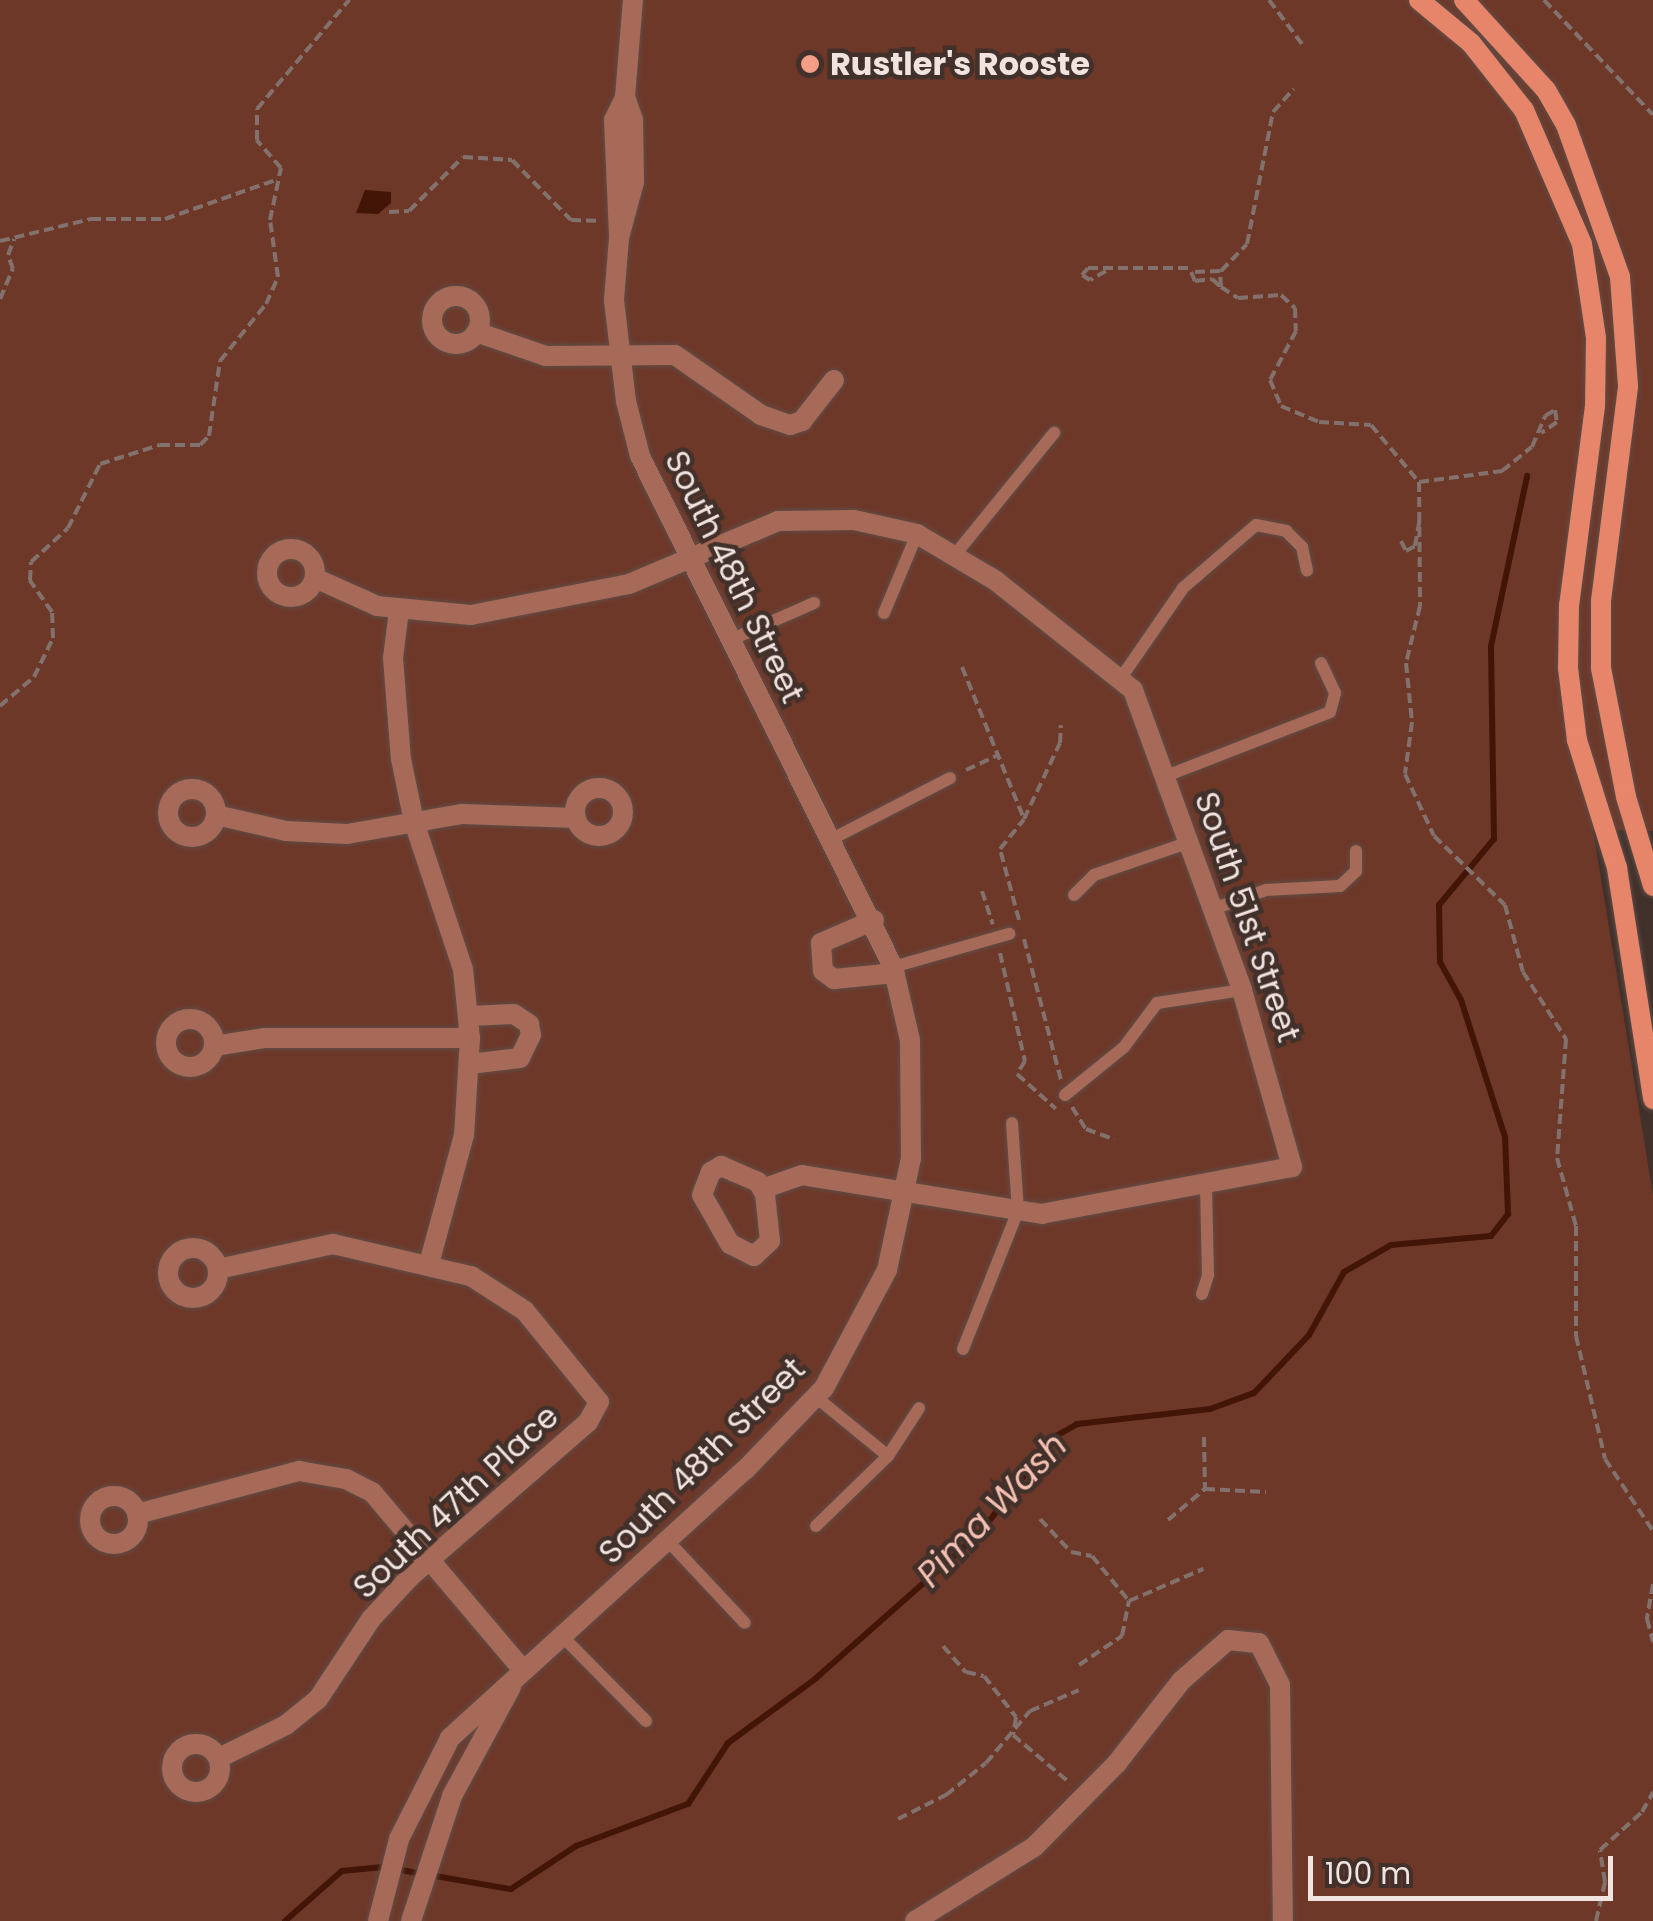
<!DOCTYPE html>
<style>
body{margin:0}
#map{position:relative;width:1653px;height:1921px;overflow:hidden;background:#42302a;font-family:Poppins,sans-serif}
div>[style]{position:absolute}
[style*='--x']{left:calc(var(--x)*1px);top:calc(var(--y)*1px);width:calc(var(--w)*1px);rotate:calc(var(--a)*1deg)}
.green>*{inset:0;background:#6e3829}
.water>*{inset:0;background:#431507}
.stream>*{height:6px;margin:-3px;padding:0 3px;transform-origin:3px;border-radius:3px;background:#431507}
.path>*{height:4px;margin-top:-2px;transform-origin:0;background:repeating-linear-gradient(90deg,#82716c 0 10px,transparent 0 15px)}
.roads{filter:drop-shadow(0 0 2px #5e4d47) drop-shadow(0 0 2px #5e4d47)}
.service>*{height:12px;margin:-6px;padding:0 6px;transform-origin:6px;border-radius:6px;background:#a76a58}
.minor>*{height:20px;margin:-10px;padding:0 10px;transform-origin:10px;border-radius:10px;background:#a76a58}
.minor>.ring{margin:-10px;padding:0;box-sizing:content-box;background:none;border:20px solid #a76a58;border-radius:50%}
.secondary>*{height:20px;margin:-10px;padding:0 10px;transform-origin:10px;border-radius:10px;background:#e7856a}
.dots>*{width:28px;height:28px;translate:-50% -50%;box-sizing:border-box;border:5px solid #42302a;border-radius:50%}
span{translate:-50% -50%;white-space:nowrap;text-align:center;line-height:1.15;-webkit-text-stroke:9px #42302a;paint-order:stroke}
.poi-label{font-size:32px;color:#f1e4e0;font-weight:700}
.left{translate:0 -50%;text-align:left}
.street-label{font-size:32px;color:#f1e4e0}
.water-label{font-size:35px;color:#f4c0b2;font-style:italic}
.scale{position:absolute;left:1308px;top:1856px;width:305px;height:45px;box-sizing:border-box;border:5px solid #f1e4e0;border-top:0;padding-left:12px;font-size:30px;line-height:35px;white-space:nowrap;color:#f1e4e0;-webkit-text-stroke:8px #42302a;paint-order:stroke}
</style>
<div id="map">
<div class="green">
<div style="clip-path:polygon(0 0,1653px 0,1653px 831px,1593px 830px,1653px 1195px,1653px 1921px,0 1921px)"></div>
</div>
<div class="water">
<div style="clip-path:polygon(365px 190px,391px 192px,391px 203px,378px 214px,356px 213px)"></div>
</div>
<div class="stream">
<div style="--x:285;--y:1921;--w:76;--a:-41.3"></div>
<div style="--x:342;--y:1871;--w:41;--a:-5.6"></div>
<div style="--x:383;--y:1867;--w:130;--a:9.8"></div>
<div style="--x:511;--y:1889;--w:78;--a:-33.5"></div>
<div style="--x:576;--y:1846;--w:120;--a:-20.6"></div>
<div style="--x:688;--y:1804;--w:73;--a:-56.7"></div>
<div style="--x:728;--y:1743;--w:108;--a:-36.3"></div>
<div style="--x:815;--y:1679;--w:220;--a:-41.5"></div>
<div style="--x:980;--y:1533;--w:121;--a:-52.4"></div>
<div style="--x:1054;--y:1437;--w:26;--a:-29"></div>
<div style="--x:1077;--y:1424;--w:134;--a:-6.4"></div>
<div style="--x:1210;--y:1409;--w:47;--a:-20"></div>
<div style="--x:1254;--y:1393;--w:80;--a:-46.5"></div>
<div style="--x:1309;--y:1335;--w:72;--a:-60.9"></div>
<div style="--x:1344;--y:1272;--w:54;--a:-29.9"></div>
<div style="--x:1391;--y:1245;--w:100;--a:-5.1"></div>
<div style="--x:1491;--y:1236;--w:28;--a:-52"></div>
<div style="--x:1508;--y:1214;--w:77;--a:-92.2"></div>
<div style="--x:1505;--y:1137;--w:144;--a:-107.8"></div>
<div style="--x:1461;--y:1000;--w:43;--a:-118.9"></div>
<div style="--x:1440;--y:962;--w:57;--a:-91"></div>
<div style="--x:1439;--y:905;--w:86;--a:-50.2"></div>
<div style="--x:1494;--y:839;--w:193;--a:-90.9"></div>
<div style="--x:1491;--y:646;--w:174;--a:-78"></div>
</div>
<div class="path">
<div style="--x:1269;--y:0;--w:55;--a:53.1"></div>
<div style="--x:1544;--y:0;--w:158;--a:46.5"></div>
<div style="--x:389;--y:212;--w:20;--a:-3"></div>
<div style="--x:409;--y:211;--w:76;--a:-45"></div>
<div style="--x:463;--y:157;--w:49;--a:3.5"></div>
<div style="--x:512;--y:160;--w:84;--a:45.5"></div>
<div style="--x:571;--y:220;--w:25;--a:2"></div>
<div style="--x:0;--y:241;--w:94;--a:-13.6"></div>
<div style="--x:91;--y:219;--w:74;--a:0"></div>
<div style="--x:165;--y:219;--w:118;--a:-19.4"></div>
<div style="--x:1106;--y:271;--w:18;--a:151"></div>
<div style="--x:1090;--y:280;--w:9;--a:-148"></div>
<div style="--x:1082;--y:275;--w:9;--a:-49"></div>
<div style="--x:1088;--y:268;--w:104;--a:0"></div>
<div style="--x:1221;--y:271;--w:37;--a:-46"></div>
<div style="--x:1247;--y:244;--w:135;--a:-78.9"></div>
<div style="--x:1273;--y:112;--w:31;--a:-48"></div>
<div style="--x:1221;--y:287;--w:16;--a:-94"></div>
<div style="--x:1220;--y:271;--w:29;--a:178"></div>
<div style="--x:1191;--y:272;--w:10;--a:66"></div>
<div style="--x:1195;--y:281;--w:17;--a:-7"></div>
<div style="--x:1212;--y:279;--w:12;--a:42"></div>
<div style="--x:1221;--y:287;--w:20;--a:33"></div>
<div style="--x:1238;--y:298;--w:43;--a:-4"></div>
<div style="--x:1281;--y:295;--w:19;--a:43"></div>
<div style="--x:1295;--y:308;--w:23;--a:88"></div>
<div style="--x:1296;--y:331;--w:55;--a:118"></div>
<div style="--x:1270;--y:380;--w:28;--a:67"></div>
<div style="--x:1281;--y:406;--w:41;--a:22.8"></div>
<div style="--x:1319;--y:422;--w:52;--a:3.3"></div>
<div style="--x:1371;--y:425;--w:75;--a:49.9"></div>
<div style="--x:1419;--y:482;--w:124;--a:89.5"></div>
<div style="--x:1420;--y:606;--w:59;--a:103.8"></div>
<div style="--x:1406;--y:663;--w:59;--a:84.2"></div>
<div style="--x:1412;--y:722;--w:52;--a:97.7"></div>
<div style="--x:1405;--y:774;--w:68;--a:64.9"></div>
<div style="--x:1434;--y:836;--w:99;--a:44.2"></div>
<div style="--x:1505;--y:905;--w:69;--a:75"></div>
<div style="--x:1523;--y:972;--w:80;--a:57.3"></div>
<div style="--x:1566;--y:1039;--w:119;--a:94.3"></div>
<div style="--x:1557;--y:1158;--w:71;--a:74.4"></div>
<div style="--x:1576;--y:1226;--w:110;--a:90"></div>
<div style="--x:1576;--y:1336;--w:126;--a:76.7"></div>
<div style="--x:1605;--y:1459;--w:87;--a:56.3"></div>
<div style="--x:0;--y:299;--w:33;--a:-67"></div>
<div style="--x:13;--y:269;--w:15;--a:-110"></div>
<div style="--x:8;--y:255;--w:17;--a:-69"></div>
<div style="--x:1419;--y:482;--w:84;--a:-7.5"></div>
<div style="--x:1502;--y:471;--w:38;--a:-39"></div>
<div style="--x:1532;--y:447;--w:34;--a:-67"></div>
<div style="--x:1545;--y:416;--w:12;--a:-31"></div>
<div style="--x:1555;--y:410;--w:12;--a:81"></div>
<div style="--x:1557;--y:422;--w:19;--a:145"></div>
<div style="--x:1401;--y:541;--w:11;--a:63"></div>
<div style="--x:1406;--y:551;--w:10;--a:-29"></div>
<div style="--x:1415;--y:546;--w:27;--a:-80"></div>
<div style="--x:962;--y:667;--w:164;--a:67.8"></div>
<div style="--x:0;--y:706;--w:45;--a:-40.5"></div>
<div style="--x:34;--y:677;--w:43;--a:-64"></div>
<div style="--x:53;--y:638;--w:26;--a:-92"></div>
<div style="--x:52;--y:612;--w:39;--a:-125"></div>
<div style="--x:30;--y:580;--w:18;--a:-87"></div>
<div style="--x:31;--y:562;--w:50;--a:-42.6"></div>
<div style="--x:68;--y:528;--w:72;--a:-63.4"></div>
<div style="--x:100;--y:464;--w:63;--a:-17.6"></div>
<div style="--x:160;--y:445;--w:40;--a:0"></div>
<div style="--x:200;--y:445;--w:13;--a:-45"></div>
<div style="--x:209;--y:436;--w:76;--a:-81.7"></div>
<div style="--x:220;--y:361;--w:73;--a:-51.1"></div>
<div style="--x:266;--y:304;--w:30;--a:-66"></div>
<div style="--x:278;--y:277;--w:58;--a:-98"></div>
<div style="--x:270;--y:220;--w:53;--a:-78.1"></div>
<div style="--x:281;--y:168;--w:37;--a:-131"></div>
<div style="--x:257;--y:140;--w:31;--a:-90"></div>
<div style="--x:257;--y:109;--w:143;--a:-49.8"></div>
<div style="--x:966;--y:770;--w:35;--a:-25"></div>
<div style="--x:982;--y:891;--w:35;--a:72"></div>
<div style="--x:1019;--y:920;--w:73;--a:-105"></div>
<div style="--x:1000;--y:849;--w:38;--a:-51"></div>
<div style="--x:1024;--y:819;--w:84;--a:-64.7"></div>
<div style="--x:1060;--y:743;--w:18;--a:-87"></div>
<div style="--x:1024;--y:939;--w:146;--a:75.3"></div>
<div style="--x:1000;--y:953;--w:111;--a:77"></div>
<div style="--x:1025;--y:1061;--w:15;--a:122"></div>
<div style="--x:1017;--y:1074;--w:52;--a:41.9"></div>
<div style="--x:1072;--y:1107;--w:26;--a:58"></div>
<div style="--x:1086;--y:1129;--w:30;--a:20"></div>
<div style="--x:1204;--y:1437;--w:52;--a:88.9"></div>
<div style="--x:1040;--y:1519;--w:45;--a:46.8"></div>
<div style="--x:1071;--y:1552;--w:21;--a:11"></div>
<div style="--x:1092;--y:1556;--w:58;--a:50.6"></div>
<div style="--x:1129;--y:1601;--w:81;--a:-23.4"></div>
<div style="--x:1168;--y:1520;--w:48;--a:-40"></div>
<div style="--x:1205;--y:1489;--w:61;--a:2.8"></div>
<div style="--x:1653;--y:1584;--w:36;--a:100"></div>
<div style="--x:1647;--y:1619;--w:24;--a:75"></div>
<div style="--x:943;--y:1646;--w:35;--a:49"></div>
<div style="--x:966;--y:1672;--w:18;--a:13"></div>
<div style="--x:984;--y:1676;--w:52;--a:52"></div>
<div style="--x:1016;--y:1717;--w:18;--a:99"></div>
<div style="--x:1013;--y:1735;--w:75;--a:40.1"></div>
<div style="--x:1079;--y:1665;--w:52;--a:-34"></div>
<div style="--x:1122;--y:1636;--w:36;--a:-79"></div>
<div style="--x:898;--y:1819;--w:54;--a:-26.6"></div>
<div style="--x:946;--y:1795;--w:51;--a:-38.7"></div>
<div style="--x:986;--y:1763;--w:68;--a:-49.8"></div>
<div style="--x:1030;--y:1711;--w:53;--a:-23.2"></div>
<div style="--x:1596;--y:1921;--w:40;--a:-77"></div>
<div style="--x:1605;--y:1882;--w:32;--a:-99"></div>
<div style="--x:1600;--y:1850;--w:57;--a:-42.1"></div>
<div style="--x:1642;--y:1812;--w:23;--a:-61"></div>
</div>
<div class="roads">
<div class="service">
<div style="--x:954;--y:556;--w:159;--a:-50.9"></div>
<div style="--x:884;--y:613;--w:86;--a:-67.3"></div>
<div style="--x:730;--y:640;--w:92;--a:-23.8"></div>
<div style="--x:1121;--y:678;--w:109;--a:-55.4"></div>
<div style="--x:1183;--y:588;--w:96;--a:-40.8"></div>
<div style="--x:1256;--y:525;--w:31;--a:11"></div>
<div style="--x:1286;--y:531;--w:23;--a:45"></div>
<div style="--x:1302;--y:547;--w:24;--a:78"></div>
<div style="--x:1166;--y:776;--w:176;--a:-21.3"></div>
<div style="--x:1330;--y:712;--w:20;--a:-75"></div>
<div style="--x:1335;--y:693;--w:33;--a:-115"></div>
<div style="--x:830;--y:840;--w:135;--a:-27.3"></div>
<div style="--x:1074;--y:895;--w:28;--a:-45"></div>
<div style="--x:1094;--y:875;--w:102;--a:-19"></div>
<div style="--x:1213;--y:909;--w:56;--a:-19.7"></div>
<div style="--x:1266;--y:890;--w:74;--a:-3.1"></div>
<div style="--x:1340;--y:886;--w:22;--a:-43"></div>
<div style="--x:1356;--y:871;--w:20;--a:-90"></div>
<div style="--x:893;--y:967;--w:121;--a:-15.9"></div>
<div style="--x:1065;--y:1095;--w:76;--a:-39.1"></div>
<div style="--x:1124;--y:1047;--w:55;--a:-53.1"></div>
<div style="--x:1157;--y:1003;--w:86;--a:-8.7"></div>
<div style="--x:1202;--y:1294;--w:20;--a:-72"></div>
<div style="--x:1208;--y:1275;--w:89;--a:-91.3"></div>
<div style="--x:963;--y:1349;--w:149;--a:-68.3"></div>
<div style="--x:1018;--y:1211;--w:88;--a:-93.9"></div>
<div style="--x:888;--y:1456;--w:57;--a:-57.1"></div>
<div style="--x:816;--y:1526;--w:100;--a:-44.2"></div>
<div style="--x:888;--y:1456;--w:93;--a:-140.7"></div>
<div style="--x:668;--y:1541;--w:112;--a:46.8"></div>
<div style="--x:561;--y:1635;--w:121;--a:45.3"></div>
</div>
<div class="minor">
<div style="--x:619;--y:235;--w:115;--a:-92.5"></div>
<div style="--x:614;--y:120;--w:25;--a:-64"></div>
<div style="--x:625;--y:97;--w:97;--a:-85.3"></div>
<div class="ring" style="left:432px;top:296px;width:28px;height:28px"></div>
<div style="--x:476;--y:332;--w:74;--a:18.9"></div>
<div style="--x:546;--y:356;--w:129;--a:-0.4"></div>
<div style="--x:675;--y:355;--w:105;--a:34.9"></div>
<div style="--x:761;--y:415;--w:31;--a:19"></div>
<div style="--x:790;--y:425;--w:13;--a:-18"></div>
<div style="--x:802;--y:421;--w:52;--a:-52"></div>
<div class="ring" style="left:267px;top:549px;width:28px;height:28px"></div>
<div style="--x:315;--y:578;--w:68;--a:24.3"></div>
<div style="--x:377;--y:606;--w:94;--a:5.5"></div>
<div style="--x:471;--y:615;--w:161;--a:-11.1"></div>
<div style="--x:629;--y:584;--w:162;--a:-22.9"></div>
<div style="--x:778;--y:521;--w:76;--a:-0.8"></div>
<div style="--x:854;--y:520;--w:65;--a:12.5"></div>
<div style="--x:917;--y:534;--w:92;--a:30.7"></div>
<div style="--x:996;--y:581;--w:175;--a:38.5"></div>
<div style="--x:1133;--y:690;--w:319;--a:70"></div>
<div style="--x:1242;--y:990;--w:184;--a:74.2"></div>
<div style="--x:1292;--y:1167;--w:254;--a:169.4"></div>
<div style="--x:1042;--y:1214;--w:243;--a:-170.8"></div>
<div style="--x:802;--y:1175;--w:42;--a:160.7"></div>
<div style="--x:399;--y:610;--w:48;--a:97.1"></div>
<div style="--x:393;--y:658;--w:101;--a:85.5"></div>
<div style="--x:401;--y:759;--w:64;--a:78.3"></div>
<div style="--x:414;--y:822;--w:155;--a:71.6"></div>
<div style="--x:463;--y:969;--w:69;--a:84.2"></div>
<div style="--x:470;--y:1038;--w:97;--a:93.5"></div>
<div style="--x:464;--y:1135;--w:134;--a:105.2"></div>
<div class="ring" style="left:575px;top:788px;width:28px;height:28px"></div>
<div class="ring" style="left:168px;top:789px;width:28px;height:28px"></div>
<div style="--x:216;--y:815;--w:72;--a:12.9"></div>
<div style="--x:286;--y:831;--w:61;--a:2.8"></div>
<div style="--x:347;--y:834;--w:117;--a:-9.9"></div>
<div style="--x:462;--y:814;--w:114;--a:2"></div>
<div style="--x:874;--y:920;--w:58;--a:156.5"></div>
<div style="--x:821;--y:943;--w:28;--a:86"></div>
<div style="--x:823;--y:971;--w:14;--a:36"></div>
<div style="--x:834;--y:979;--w:61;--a:-5.6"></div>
<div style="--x:469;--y:1016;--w:45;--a:-2.5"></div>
<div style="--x:514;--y:1014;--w:18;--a:34"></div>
<div style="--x:529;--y:1024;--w:11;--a:80"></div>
<div style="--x:531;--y:1035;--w:25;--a:116"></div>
<div style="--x:520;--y:1058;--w:51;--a:173.3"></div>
<div class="ring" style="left:166px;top:1019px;width:28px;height:28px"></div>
<div style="--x:214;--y:1046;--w:52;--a:-8.9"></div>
<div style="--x:265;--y:1038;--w:205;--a:0"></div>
<div style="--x:721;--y:1166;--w:40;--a:23.4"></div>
<div style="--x:758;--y:1182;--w:14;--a:60"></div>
<div style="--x:765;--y:1194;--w:47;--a:83.9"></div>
<div style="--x:770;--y:1241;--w:22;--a:137"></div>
<div style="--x:754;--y:1256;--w:27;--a:-153"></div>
<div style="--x:730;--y:1244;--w:56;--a:-119.7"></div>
<div style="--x:702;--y:1195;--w:25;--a:-69"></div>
<div style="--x:711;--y:1172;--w:12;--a:-31"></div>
<div class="ring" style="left:168px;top:1248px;width:30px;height:30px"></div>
<div style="--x:218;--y:1269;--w:118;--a:-12.3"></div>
<div style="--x:333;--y:1244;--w:142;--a:13.1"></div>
<div style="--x:471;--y:1276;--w:64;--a:32.9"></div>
<div style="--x:525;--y:1311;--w:117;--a:50.9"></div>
<div style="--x:599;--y:1402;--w:23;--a:119"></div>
<div style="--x:588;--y:1422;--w:236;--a:139"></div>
<div style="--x:410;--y:1577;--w:57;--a:132.9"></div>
<div style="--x:371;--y:1619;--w:96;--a:123.5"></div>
<div style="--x:318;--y:1699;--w:41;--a:140.9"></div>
<div style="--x:286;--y:1725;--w:75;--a:153.8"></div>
<div class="ring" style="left:90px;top:1496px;width:28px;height:28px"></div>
<div style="--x:137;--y:1514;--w:168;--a:-14.9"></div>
<div style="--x:299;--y:1471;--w:48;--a:9.7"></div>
<div style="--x:346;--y:1479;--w:29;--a:27"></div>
<div style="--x:372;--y:1492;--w:231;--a:49.7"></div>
<div class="ring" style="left:172px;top:1744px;width:28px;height:28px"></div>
<div style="--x:378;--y:1921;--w:85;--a:-75.6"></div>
<div style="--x:399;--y:1839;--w:113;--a:-63.2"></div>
<div style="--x:450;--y:1738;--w:399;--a:-42.3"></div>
<div style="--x:745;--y:1470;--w:114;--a:-46.1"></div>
<div style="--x:824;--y:1388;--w:134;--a:-61.9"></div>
<div style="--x:887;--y:1270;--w:115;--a:-77.9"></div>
<div style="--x:911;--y:1158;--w:118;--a:-90.5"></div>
<div style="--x:910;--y:1040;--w:75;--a:-103.1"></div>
<div style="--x:893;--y:967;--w:570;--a:-116.34"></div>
<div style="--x:640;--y:456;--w:57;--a:-104.3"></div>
<div style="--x:626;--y:401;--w:102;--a:-96.8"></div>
<div style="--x:614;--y:300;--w:62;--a:-85.4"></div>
<div style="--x:619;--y:238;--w:58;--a:-75"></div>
<div style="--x:634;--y:182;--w:62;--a:-90.9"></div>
<div style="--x:633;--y:120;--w:24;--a:-109"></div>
<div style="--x:411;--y:1921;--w:132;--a:-71.8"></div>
<div style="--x:452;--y:1796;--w:124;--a:-61.6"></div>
<div style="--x:915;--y:1921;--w:140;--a:-31.9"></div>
<div style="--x:1034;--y:1847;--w:118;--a:-45.3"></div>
<div style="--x:1117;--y:1763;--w:104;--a:-52"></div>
<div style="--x:1181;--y:1681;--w:62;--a:-41.1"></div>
<div style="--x:1228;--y:1640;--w:31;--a:6"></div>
<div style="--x:1259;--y:1643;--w:47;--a:63.4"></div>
<div style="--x:1280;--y:1685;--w:236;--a:89.3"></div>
</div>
<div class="secondary">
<div style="--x:1419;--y:0;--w:67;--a:39.6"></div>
<div style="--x:1471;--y:43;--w:85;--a:51.7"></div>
<div style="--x:1524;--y:110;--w:146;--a:66.6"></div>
<div style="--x:1582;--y:244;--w:95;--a:81.5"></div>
<div style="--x:1596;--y:338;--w:68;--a:90.8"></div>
<div style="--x:1595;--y:406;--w:201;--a:97.4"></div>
<div style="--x:1569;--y:605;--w:63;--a:90.9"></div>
<div style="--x:1568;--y:668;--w:73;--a:82.9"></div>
<div style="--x:1577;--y:740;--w:134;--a:72.6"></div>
<div style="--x:1617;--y:868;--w:234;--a:81.1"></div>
<div style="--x:1464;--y:0;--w:122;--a:47.7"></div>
<div style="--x:1546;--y:90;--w:40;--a:60.3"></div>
<div style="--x:1566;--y:125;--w:161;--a:70.4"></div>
<div style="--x:1620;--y:277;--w:110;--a:85.8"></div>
<div style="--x:1628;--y:387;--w:216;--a:97.2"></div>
<div style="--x:1601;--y:601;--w:67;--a:90"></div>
<div style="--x:1601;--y:668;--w:131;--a:79"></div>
<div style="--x:1626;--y:797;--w:93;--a:73.1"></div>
</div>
</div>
<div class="dots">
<div style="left:810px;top:64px;background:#f49e86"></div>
</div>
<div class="poi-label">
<span class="left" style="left:830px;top:64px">Rustler's Rooste</span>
</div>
<div class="street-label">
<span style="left:734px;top:577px;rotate:64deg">South 48th Street</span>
<span style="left:1247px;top:917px;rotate:71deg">South 51st Street</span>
<span style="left:702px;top:1461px;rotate:-45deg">South 48th Street</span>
<span style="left:456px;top:1502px;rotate:-43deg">South 47th Place</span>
</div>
<div class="water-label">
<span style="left:992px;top:1510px;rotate:-46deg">Pima Wash</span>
</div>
<div class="scale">100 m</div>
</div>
